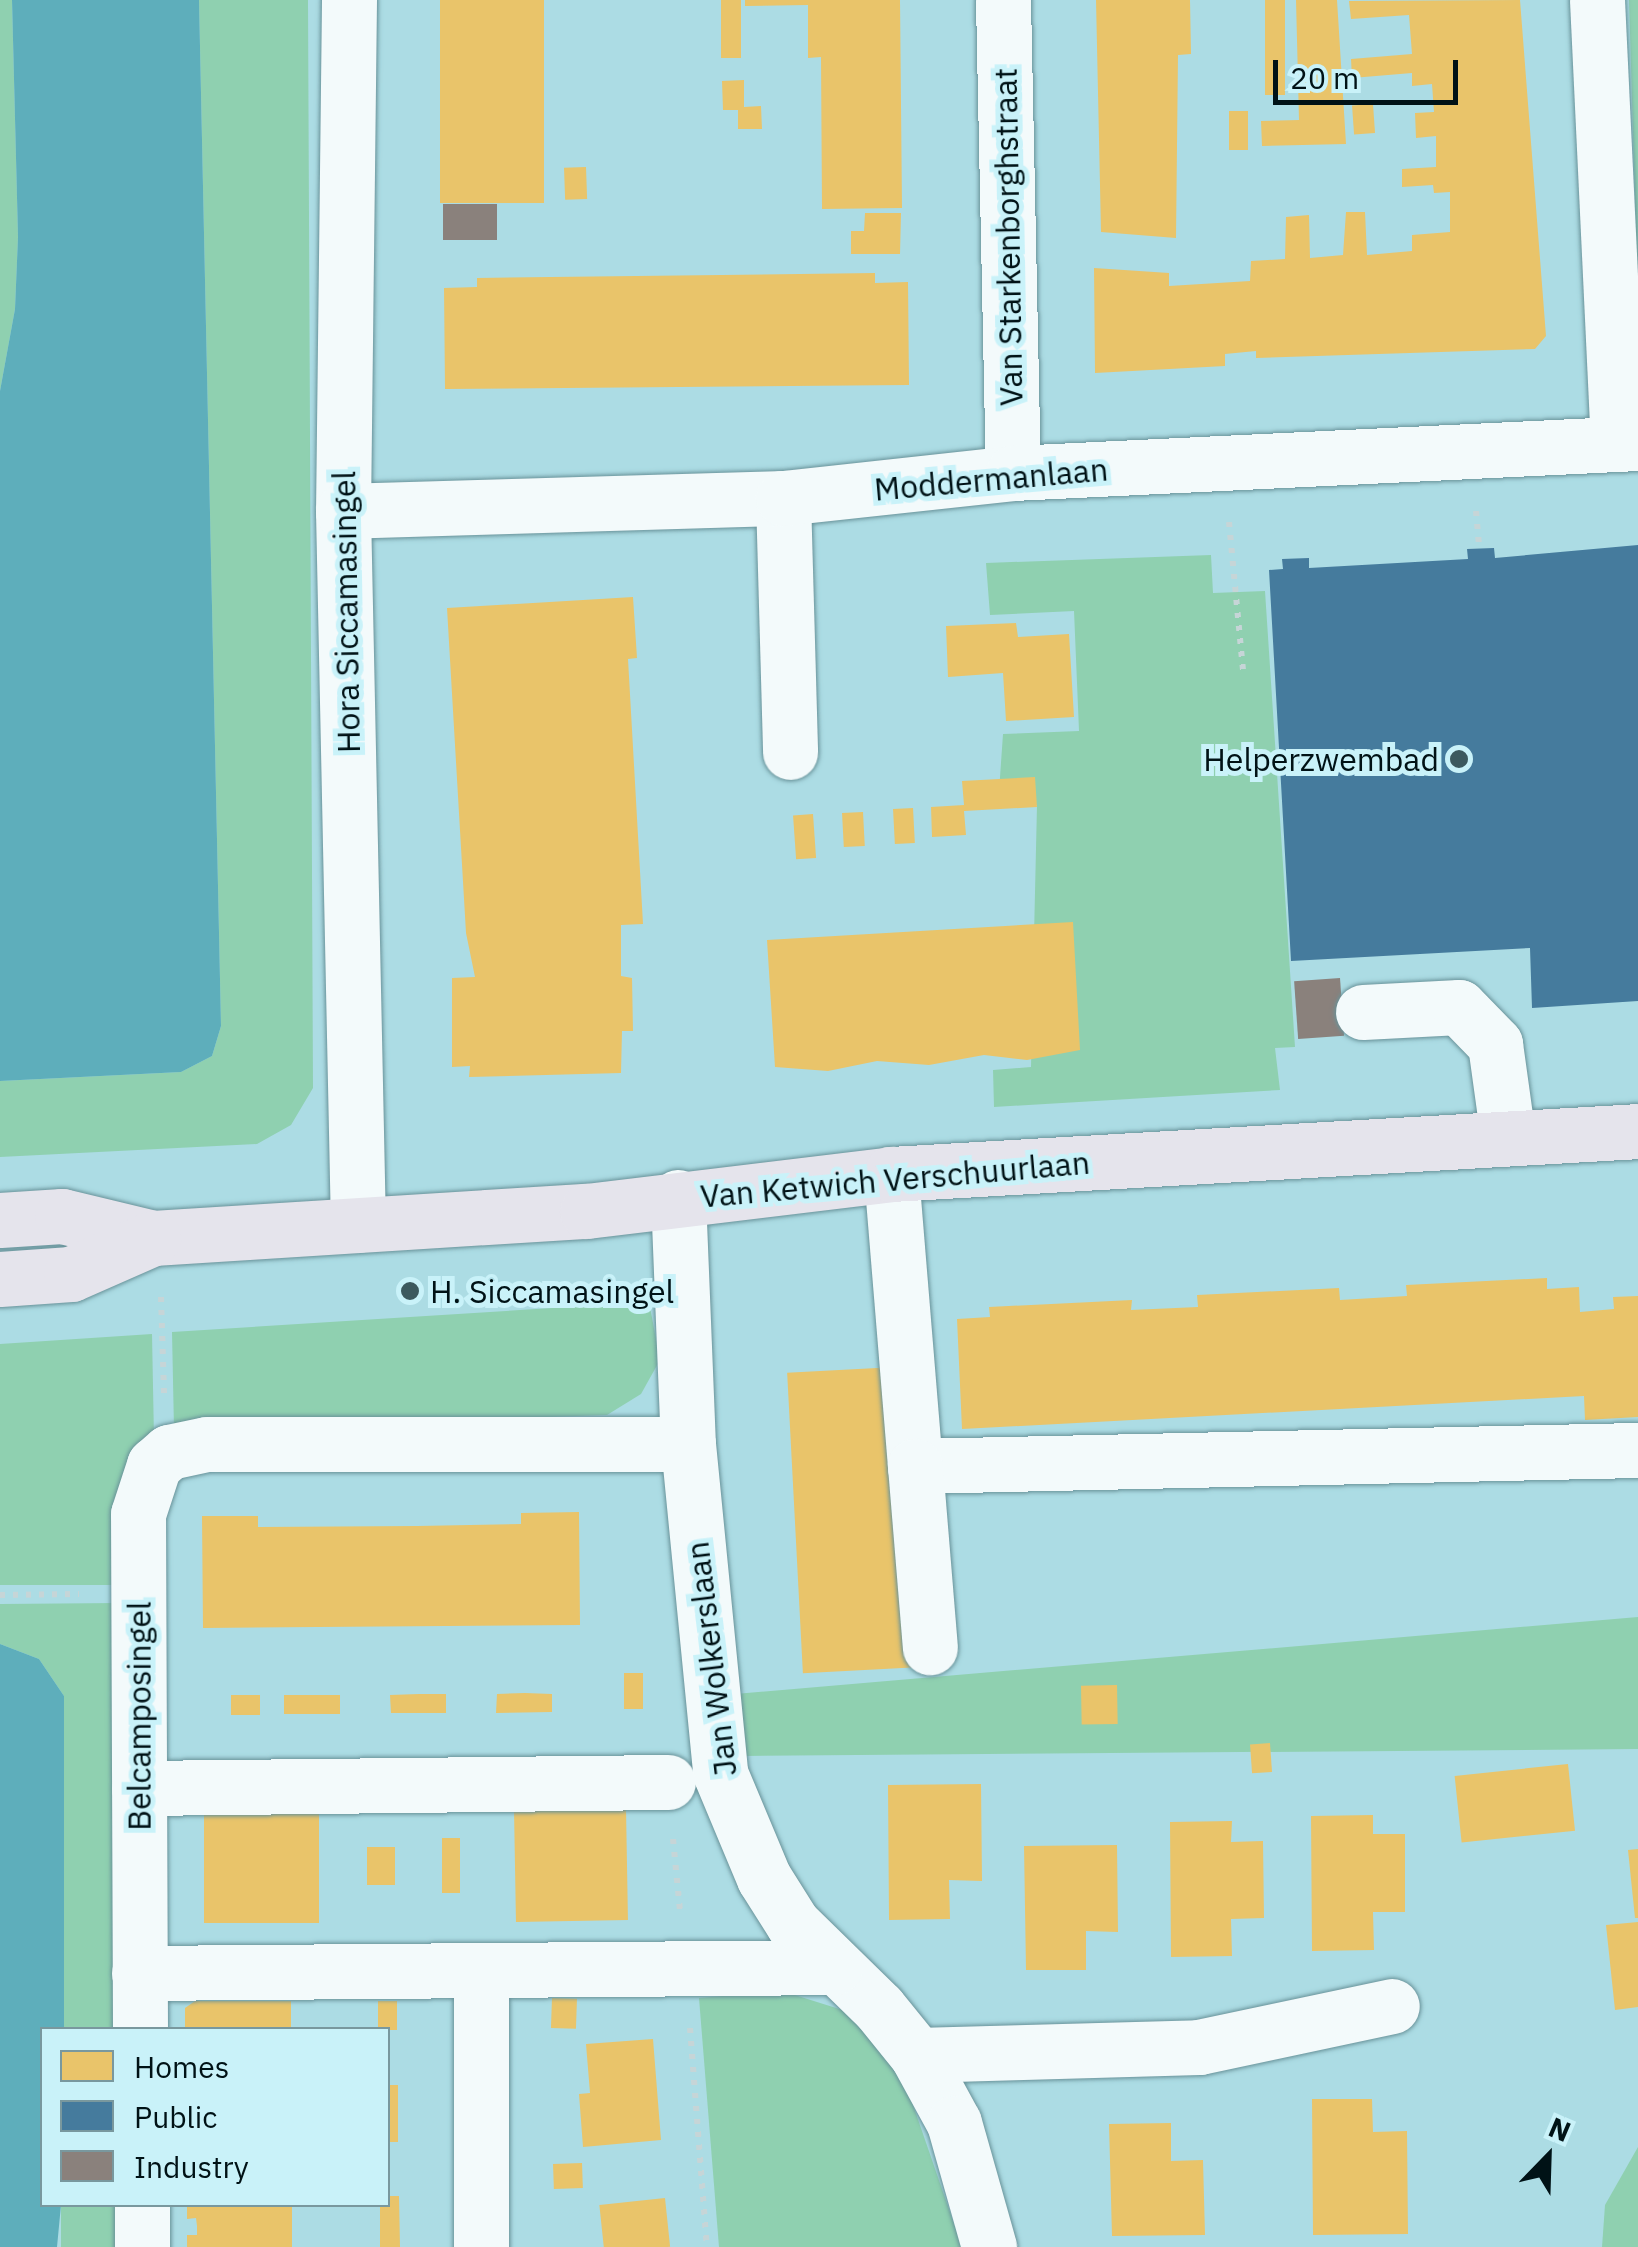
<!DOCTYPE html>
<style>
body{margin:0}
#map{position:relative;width:1638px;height:2247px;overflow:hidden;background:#acdce4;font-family:"IBM Plex Sans",sans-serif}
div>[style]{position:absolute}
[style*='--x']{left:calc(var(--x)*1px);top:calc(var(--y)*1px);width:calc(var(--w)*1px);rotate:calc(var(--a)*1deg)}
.green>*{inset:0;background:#8fd0b0;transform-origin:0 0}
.water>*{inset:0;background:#5eaebb}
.homes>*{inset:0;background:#e9c46a;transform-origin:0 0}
.public>*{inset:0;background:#457b9d}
.industry>*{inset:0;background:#8a817c;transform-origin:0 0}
.path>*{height:6px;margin-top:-3px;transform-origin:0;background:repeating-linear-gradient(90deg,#c6d5d7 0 5px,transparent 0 13px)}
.roads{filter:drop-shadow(0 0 2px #689299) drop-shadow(0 0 2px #689299)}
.minor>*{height:55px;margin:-27.5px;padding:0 27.5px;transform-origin:27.5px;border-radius:27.5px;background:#f3fafb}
.major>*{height:55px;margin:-27.5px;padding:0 27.5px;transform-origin:27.5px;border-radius:27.5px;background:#e5e4ec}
.dots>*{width:28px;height:28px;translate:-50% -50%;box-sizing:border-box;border:5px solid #c9f2f9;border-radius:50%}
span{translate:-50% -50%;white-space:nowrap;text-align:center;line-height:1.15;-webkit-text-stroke:10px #c9f2f9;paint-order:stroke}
.street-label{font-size:32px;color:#001216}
.poi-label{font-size:32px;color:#001216}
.right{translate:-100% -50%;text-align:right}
.left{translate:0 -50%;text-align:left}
.legend{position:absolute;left:40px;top:2027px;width:350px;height:180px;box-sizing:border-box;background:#c9f2f9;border:2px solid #79989e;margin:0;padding:12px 18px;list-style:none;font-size:30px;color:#001216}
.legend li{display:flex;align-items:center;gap:20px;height:50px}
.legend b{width:50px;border:2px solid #79989e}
.north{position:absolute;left:1498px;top:2107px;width:100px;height:100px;-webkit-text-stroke:8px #c9f2f9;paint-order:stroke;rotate:23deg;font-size:28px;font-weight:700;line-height:40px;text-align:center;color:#001216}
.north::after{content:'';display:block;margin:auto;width:35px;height:45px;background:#001216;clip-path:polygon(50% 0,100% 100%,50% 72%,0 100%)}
.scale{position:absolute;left:1273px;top:60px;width:185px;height:45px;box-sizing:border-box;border:5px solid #001216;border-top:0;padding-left:12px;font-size:30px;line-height:35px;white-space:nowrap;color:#001216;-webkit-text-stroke:8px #c9f2f9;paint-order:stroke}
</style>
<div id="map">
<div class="green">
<div style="clip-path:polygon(0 0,12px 0,18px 237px,15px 309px,0 391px)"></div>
<div style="clip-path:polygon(199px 0,308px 0,313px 1088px,291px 1125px,257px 1144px,0 1157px,0 1081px,181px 1072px,212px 1056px,221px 1026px)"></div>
<div style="clip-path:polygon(1629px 0,1638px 0,1638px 298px,1638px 297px)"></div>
<div style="clip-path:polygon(1211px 555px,1213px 593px,1265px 591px,1295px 1047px,1275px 1048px,1280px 1090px,994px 1107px,993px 1070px,1031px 1067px,1037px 805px,998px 806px,1003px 734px,1079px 731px,1074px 611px,990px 615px,986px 563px)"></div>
<div style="clip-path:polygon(649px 1302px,660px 1360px,641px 1394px,607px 1415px,174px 1429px,172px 1332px)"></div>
<div style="clip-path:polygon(152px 1334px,154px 1439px,120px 1585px,0 1585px,0 1344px)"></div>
<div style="clip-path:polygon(119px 1603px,121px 2029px,64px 2029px,64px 1696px,39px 1659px,0 1644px,0 1604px)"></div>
<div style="clip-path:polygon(1638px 1617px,1638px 1749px,744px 1756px,735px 1694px)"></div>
<div style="clip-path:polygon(782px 1991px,852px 2013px,903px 2076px,962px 2247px,719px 2247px,699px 1998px)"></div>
<div style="clip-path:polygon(1638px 2147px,1638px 2247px,1602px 2247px,1605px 2205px)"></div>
<div style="left:61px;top:2205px;width:61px;height:42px"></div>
</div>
<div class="water">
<div style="clip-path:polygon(12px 0,199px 0,221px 1026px,212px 1056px,181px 1072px,0 1081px,0 391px,15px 309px,18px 237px)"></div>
<div style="clip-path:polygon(0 1644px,39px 1659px,64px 1696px,64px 2029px,42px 2030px,42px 2204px,61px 2205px,57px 2247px,0 2247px)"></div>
</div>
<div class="homes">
<div style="left:440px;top:0;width:104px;height:203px"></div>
<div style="left:721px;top:0;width:20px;height:58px"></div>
<div style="clip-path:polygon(745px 0,900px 0,902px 208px,822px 209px,821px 57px,808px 58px,808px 5px,745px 6px)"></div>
<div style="clip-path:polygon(1096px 0,1190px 0,1191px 54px,1178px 55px,1176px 238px,1101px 232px)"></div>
<div style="left:1265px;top:0;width:20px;height:95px"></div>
<div style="clip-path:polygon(1296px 0,1337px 0,1346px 144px,1262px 146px,1261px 121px,1299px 120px)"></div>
<div style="clip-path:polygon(1520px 0,1546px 336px,1535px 349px,1256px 358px,1256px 351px,1225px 354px,1225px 366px,1095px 373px,1094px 268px,1169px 273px,1169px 286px,1250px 281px,1251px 261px,1285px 259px,1286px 217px,1309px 215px,1310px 258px,1343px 255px,1346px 212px,1365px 212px,1367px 255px,1412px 251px,1412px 235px,1450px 232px,1450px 192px,1434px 193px,1433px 185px,1402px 187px,1402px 169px,1436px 167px,1436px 136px,1416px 138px,1415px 113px,1434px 112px,1432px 84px,1412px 86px,1412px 73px,1352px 78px,1351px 59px,1412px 54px,1409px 15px,1351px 19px,1349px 1px)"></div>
<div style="clip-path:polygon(744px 80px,744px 107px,761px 106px,762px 129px,738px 129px,738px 110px,723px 110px,722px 81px)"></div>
<div style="left:1373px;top:104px;width:29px;height:21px;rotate:86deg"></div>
<div style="left:1229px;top:111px;width:19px;height:39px"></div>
<div style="left:586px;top:167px;width:32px;height:22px;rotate:88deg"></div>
<div style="clip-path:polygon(865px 213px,901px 213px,900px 254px,851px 254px,851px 231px,864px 231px)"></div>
<div style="clip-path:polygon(875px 273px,875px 283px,908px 282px,909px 385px,445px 389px,444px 288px,477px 287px,477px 278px)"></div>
<div style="clip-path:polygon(633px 597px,637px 658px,628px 659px,643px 924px,621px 925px,621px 976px,632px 978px,633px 1031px,622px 1031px,621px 1073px,469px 1077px,470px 1066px,452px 1067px,452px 978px,475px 977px,466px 933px,447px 608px)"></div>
<div style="clip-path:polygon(1016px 623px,1018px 637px,1069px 634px,1074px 717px,1006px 721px,1003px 673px,948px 677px,946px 626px)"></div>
<div style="clip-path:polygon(1035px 777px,1037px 807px,964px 811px,966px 835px,932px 837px,931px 807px,964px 805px,962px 781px)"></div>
<div style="left:913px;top:808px;width:35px;height:20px;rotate:87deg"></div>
<div style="left:863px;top:812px;width:34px;height:21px;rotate:87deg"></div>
<div style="left:813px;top:814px;width:44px;height:20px;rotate:86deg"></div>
<div style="clip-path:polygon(1073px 922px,1080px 1050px,1027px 1060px,984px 1055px,929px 1065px,877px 1061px,828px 1071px,775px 1067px,767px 940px)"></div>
<div style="clip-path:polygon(1547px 1278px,1547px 1289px,1579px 1287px,1580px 1312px,1614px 1309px,1613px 1297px,1638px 1296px,1638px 1417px,1585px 1420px,1584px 1396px,962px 1429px,957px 1319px,990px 1317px,989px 1307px,1132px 1300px,1131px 1310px,1198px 1307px,1197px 1295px,1339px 1288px,1340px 1300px,1407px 1296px,1406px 1285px)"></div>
<div style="left:896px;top:1367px;width:301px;height:109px;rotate:87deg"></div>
<div style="clip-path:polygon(579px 1512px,580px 1625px,203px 1628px,202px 1516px,258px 1516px,258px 1527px,417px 1526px,521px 1524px,521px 1513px)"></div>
<div style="left:624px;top:1673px;width:19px;height:36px"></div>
<div style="left:1117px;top:1685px;width:39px;height:36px;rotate:89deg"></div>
<div style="clip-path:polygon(525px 1693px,552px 1694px,552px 1712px,496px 1713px,497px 1694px)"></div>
<div style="clip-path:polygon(419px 1694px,446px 1694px,446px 1713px,391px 1713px,390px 1695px)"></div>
<div style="left:260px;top:1695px;width:20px;height:29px;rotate:90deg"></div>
<div style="left:340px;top:1695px;width:19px;height:56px;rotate:90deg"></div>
<div style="left:1270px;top:1743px;width:29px;height:20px;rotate:86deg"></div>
<div style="left:1568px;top:1764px;width:67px;height:114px;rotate:84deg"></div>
<div style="clip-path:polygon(981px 1784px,982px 1881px,949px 1880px,950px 1919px,889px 1920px,888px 1785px)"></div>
<div style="left:626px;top:1808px;width:112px;height:112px;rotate:89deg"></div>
<div style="left:204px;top:1811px;width:115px;height:112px"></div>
<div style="clip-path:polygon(1373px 1815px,1373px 1834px,1405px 1834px,1405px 1912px,1373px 1912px,1374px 1950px,1312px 1951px,1311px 1816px)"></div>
<div style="clip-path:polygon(1232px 1821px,1231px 1842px,1263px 1841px,1264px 1918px,1231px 1919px,1232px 1956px,1171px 1957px,1170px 1822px)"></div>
<div style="left:442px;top:1838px;width:18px;height:55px"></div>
<div style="clip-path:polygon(1117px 1845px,1118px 1932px,1086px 1931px,1086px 1970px,1026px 1970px,1024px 1846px)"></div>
<div style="left:395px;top:1847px;width:38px;height:28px;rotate:90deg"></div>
<div style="clip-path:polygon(1638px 1849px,1638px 1918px,1635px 1918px,1628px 1850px)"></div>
<div style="clip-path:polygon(1638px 1922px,1638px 2007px,1615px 2010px,1606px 1925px)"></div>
<div style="left:552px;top:1998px;width:25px;height:30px;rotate:2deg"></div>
<div style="clip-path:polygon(195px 2001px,291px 2001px,291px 2030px,185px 2030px,185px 2008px)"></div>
<div style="left:378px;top:2001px;width:19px;height:29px"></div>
<div style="clip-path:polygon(653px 2039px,661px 2140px,583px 2147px,579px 2094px,590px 2093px,586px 2044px)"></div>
<div style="left:388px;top:2085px;width:10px;height:57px"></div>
<div style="clip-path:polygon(1312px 2099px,1372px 2099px,1373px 2132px,1407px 2131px,1408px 2234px,1313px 2235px)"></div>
<div style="clip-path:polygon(1171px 2123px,1171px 2161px,1203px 2160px,1205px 2235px,1112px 2236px,1109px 2124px)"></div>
<div style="left:582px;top:2163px;width:25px;height:29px;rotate:88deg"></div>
<div style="clip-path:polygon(388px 2196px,399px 2196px,400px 2247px,380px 2247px,380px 2204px,388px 2204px)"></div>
<div style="left:665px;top:2198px;width:49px;height:66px;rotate:84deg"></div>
<div style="clip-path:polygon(187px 2204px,292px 2204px,292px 2247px,187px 2247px,187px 2235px,197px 2235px,197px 2226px,196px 2218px,187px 2219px)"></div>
</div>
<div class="public">
<div style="clip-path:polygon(1638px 545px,1638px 1001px,1532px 1008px,1530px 948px,1291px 961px,1269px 570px,1283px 569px,1282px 559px,1309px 558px,1309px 568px,1468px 559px,1467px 549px,1494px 548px,1495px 558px)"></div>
</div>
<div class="industry">
<div style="left:497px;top:204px;width:36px;height:54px;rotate:90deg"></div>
<div style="left:1340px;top:978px;width:58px;height:46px;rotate:86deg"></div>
</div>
<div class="path">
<div style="--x:1476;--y:511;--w:37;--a:85"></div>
<div style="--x:1229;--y:522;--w:149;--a:84.6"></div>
<div style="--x:161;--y:1297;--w:97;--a:88.2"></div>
<div style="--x:0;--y:1595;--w:79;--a:-0.7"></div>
<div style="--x:673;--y:1839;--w:72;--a:84.4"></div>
<div style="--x:690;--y:2028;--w:220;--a:85.6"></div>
</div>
<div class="roads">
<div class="minor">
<div style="--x:349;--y:0;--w:511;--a:90.67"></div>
<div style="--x:343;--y:511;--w:714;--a:88.8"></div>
<div style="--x:1003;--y:0;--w:473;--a:88.8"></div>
<div style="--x:1597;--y:0;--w:443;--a:87.3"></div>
<div style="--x:783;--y:498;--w:254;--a:88.4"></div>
<div style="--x:343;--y:511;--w:440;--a:-1.7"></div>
<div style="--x:783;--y:498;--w:231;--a:-6.2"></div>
<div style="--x:1013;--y:473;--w:626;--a:-2.75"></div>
<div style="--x:1363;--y:1012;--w:96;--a:-3"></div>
<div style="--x:1459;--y:1007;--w:52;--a:45.8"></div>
<div style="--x:1495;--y:1044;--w:95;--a:82.1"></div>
<div style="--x:891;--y:1174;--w:293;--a:85.3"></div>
<div style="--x:915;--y:1466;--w:723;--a:-1.27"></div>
<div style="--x:678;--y:1197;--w:247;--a:87.7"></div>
<div style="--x:688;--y:1444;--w:331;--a:84.4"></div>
<div style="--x:720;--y:1773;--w:114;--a:67.3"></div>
<div style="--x:764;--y:1878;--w:54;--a:57.8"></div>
<div style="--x:793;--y:1924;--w:120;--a:44.3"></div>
<div style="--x:879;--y:2008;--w:60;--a:51"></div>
<div style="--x:917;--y:2055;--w:77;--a:61.4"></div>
<div style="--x:954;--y:2123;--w:129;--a:74.2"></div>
<div style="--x:915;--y:1466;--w:182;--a:85.3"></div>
<div style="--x:139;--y:1788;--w:529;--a:-0.65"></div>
<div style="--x:481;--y:1971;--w:276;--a:90"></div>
<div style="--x:139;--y:1973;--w:696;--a:-0.49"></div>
<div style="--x:140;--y:2030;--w:516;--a:-90.22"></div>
<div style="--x:138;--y:1514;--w:52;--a:-71.9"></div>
<div style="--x:154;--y:1465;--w:20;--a:-41"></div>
<div style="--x:169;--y:1452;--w:39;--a:-12"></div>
<div style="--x:207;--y:1444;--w:481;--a:0"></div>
<div style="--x:917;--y:2055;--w:282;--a:-1.6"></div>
<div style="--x:1199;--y:2047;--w:197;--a:-12"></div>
<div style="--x:142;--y:2204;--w:43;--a:90"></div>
</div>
<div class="major">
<div style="--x:0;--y:1220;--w:62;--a:-3.7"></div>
<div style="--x:62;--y:1216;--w:94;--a:13.6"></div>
<div style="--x:153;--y:1238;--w:435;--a:-3.6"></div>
<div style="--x:587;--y:1211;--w:306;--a:-6.9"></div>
<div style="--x:891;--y:1174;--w:748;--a:-3.29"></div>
<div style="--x:0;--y:1279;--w:71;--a:-4"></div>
<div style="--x:71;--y:1274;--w:90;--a:-23.7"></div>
</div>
</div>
<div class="dots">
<div style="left:1459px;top:759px;background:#3c595e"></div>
<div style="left:410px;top:1291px;background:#3c595e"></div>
</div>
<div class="street-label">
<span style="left:1008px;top:237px;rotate:-91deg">Van Starkenborghstraat</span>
<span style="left:991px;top:479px;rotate:-5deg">Moddermanlaan</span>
<span style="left:346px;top:612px;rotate:-91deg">Hora Siccamasingel</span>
<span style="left:895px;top:1179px;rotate:-5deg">Van Ketwich Verschuurlaan</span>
<span style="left:711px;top:1659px;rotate:-97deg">Jan Wolkerslaan</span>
<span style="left:139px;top:1716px;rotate:-90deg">Belcamposingel</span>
</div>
<div class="poi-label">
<span class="right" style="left:1439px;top:759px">Helperzwembad</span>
<span class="left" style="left:430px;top:1291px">H. Siccamasingel</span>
</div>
<ul class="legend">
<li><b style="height:28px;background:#e9c46a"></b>Homes</li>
<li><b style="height:28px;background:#457b9d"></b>Public</li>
<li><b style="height:28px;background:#8a817c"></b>Industry</li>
</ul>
<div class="north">N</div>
<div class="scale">20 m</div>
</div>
